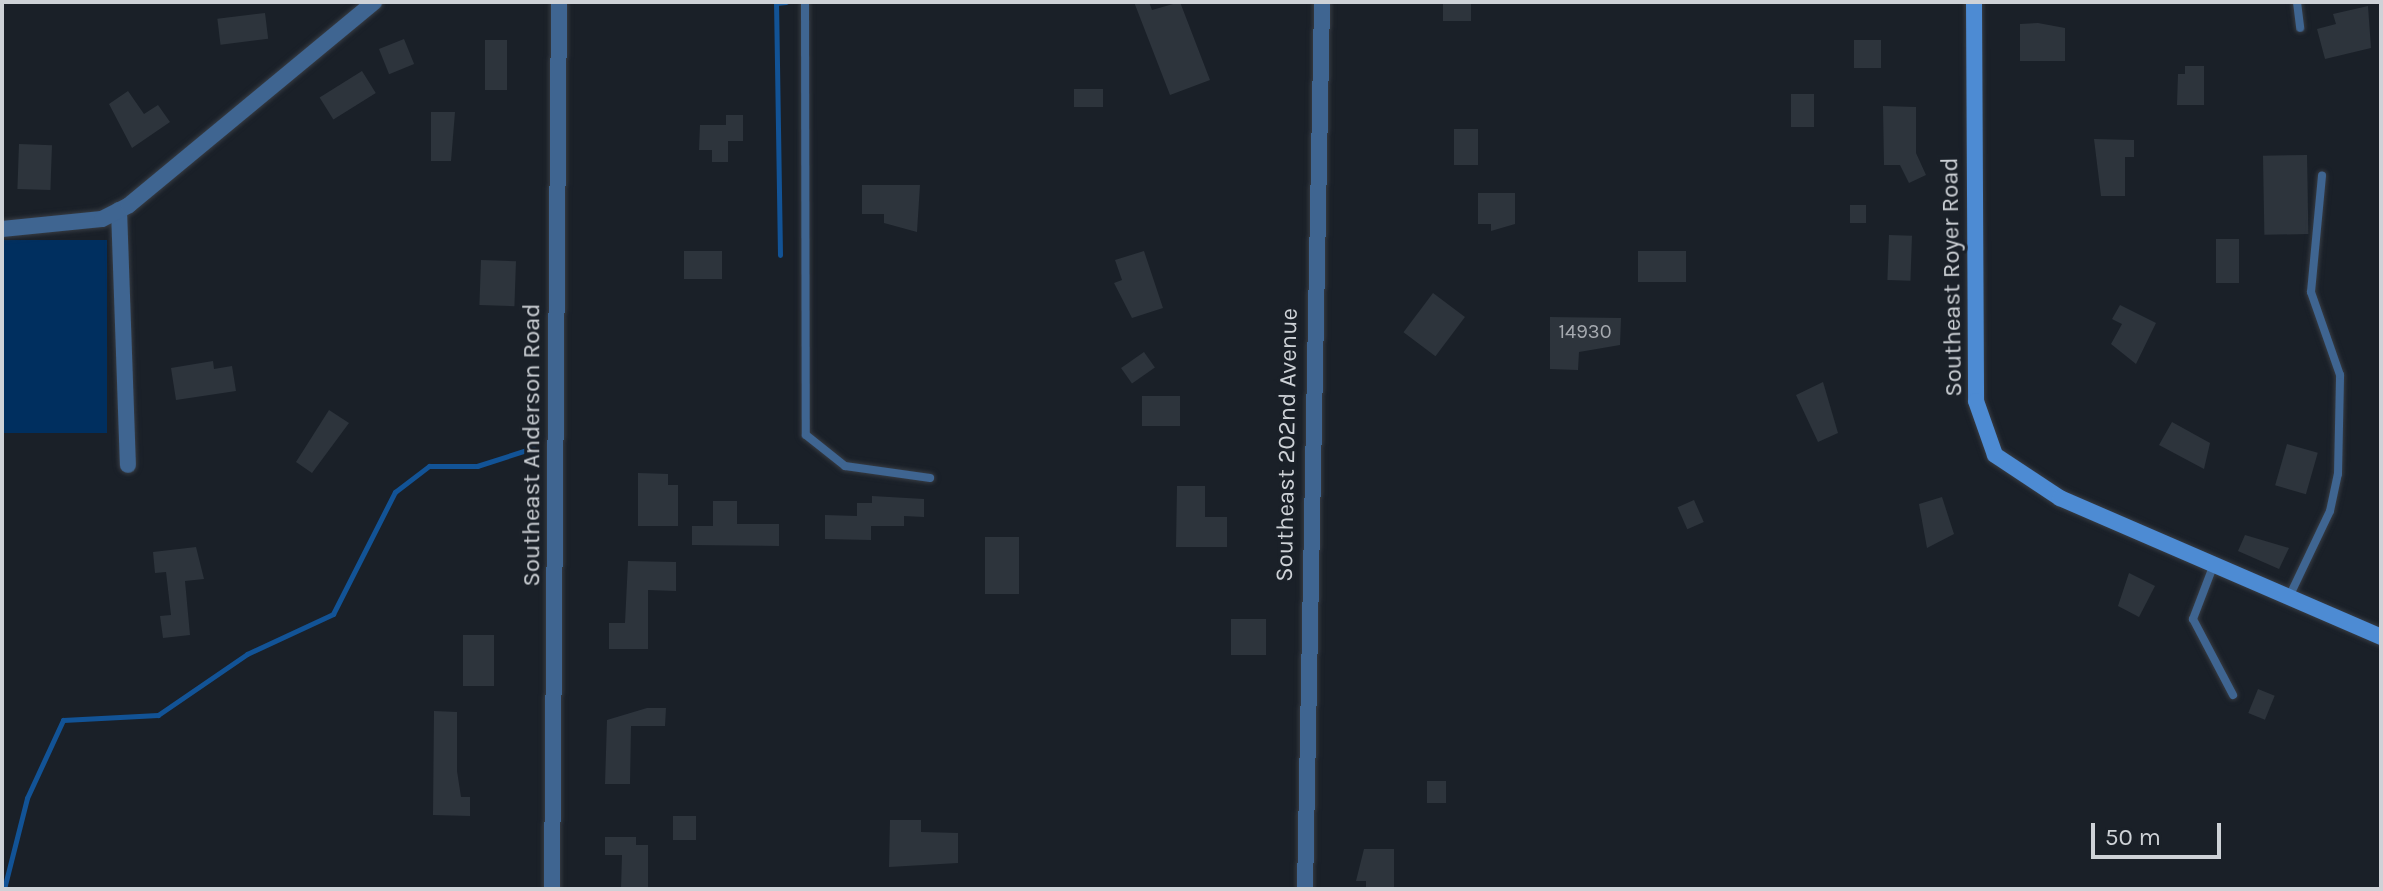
<!DOCTYPE html>
<style>
body{margin:0}
#map{position:relative;width:2383px;height:891px;overflow:hidden;background:#1a2028;font-family:Karla,sans-serif}
div>[style]{position:absolute}
[style*='--x']{left:calc(var(--x)*1px);top:calc(var(--y)*1px);width:calc(var(--w)*1px);rotate:calc(var(--a)*1deg)}
.green>*{inset:0;background:#002f5f;transform-origin:0 0}
.stream>*{height:5px;margin:-2.5px;padding:0 2.5px;transform-origin:2.5px;border-radius:2.5px;background:#125396}
.building>*{inset:0;background:#2d343c;transform-origin:0 0}
.roads{filter:drop-shadow(0 0 2px #373c44) drop-shadow(0 0 2px #373c44)}
.lane>*{height:8px;margin:-4px;padding:0 4px;transform-origin:4px;border-radius:4px;background:#3f6591}
.street>*{height:16px;margin:-8px;padding:0 8px;transform-origin:8px;border-radius:8px;background:#3f6591}
.secondary>*{height:16px;margin:-8px;padding:0 8px;transform-origin:8px;border-radius:8px;background:#4d8bd3}
span{translate:-50% -50%;white-space:nowrap;text-align:center;line-height:1.15;-webkit-text-stroke:6px #1a2028;paint-order:stroke}
.number-label{font-size:20px;color:#a6aab0}
.number-label span{-webkit-text-stroke-width:0}
.street-label{font-size:24px;color:#ced2d7}
.frame{position:absolute;inset:0;border:4px solid #ced2d7;pointer-events:none}
.scale{position:absolute;left:2091px;top:823px;width:130px;height:36px;box-sizing:border-box;border:4px solid #ced2d7;border-top:0;padding-left:10px;font-size:24px;line-height:28px;white-space:nowrap;color:#ced2d7;-webkit-text-stroke:6px #1a2028;paint-order:stroke}
</style>
<div id="map">
<div class="green">
<div style="left:107px;top:240px;width:193px;height:105px;rotate:90deg"></div>
</div>
<div class="stream">
<div style="--x:780;--y:255;--w:252;--a:-90.9"></div>
<div style="--x:776;--y:3;--w:10;--a:-6"></div>
<div style="--x:4;--y:889;--w:94;--a:-75.8"></div>
<div style="--x:27;--y:798;--w:86;--a:-65.2"></div>
<div style="--x:63;--y:720;--w:95;--a:-3"></div>
<div style="--x:158;--y:715;--w:108;--a:-34.4"></div>
<div style="--x:247;--y:654;--w:95;--a:-24.9"></div>
<div style="--x:333;--y:614;--w:137;--a:-63.1"></div>
<div style="--x:395;--y:492;--w:43;--a:-37.4"></div>
<div style="--x:429;--y:466;--w:48;--a:0"></div>
<div style="--x:477;--y:466;--w:59;--a:-17.8"></div>
</div>
<div class="building">
<div style="clip-path:polygon(1134px 2px,1149px 2px,1152px 10px,1180px 2px,1210px 80px,1170px 95px)"></div>
<div style="left:1471px;top:2px;width:19px;height:28px;rotate:90deg"></div>
<div style="clip-path:polygon(2368px 6px,2371px 48px,2325px 59px,2317px 29px,2336px 24px,2333px 14px)"></div>
<div style="left:265px;top:13px;width:26px;height:48px;rotate:83deg"></div>
<div style="clip-path:polygon(2038px 23px,2065px 28px,2065px 61px,2020px 61px,2020px 24px)"></div>
<div style="left:404px;top:39px;width:27px;height:27px;rotate:68deg"></div>
<div style="left:485px;top:40px;width:22px;height:50px"></div>
<div style="left:1854px;top:40px;width:27px;height:28px"></div>
<div style="clip-path:polygon(2185px 66px,2204px 66px,2204px 105px,2177px 105px,2178px 74px,2185px 74px)"></div>
<div style="left:362px;top:71px;width:26px;height:50px;rotate:58deg"></div>
<div style="left:1074px;top:89px;width:29px;height:18px"></div>
<div style="clip-path:polygon(128px 91px,144px 114px,158px 105px,170px 122px,132px 148px,109px 104px)"></div>
<div style="left:1791px;top:94px;width:23px;height:33px"></div>
<div style="clip-path:polygon(1883px 106px,1916px 107px,1916px 153px,1926px 175px,1909px 183px,1900px 165px,1884px 165px)"></div>
<div style="clip-path:polygon(431px 112px,455px 112px,451px 161px,431px 161px)"></div>
<div style="clip-path:polygon(726px 115px,743px 115px,743px 141px,728px 141px,728px 162px,712px 162px,712px 150px,699px 150px,700px 125px,726px 125px)"></div>
<div style="left:1454px;top:129px;width:24px;height:36px"></div>
<div style="clip-path:polygon(2094px 139px,2134px 140px,2134px 157px,2125px 157px,2125px 196px,2101px 196px)"></div>
<div style="left:19px;top:144px;width:33px;height:45px;rotate:2deg"></div>
<div style="left:2307px;top:155px;width:79px;height:44px;rotate:89deg"></div>
<div style="clip-path:polygon(862px 185px,920px 185px,917px 232px,884px 223px,884px 214px,862px 214px)"></div>
<div style="clip-path:polygon(1478px 193px,1515px 193px,1515px 224px,1491px 231px,1491px 224px,1478px 224px)"></div>
<div style="left:1850px;top:205px;width:16px;height:18px"></div>
<div style="left:1889px;top:235px;width:23px;height:45px;rotate:2deg"></div>
<div style="left:2216px;top:239px;width:23px;height:44px"></div>
<div style="left:684px;top:251px;width:38px;height:28px"></div>
<div style="clip-path:polygon(1144px 251px,1163px 308px,1132px 318px,1114px 283px,1122px 280px,1115px 260px)"></div>
<div style="left:1638px;top:251px;width:48px;height:31px"></div>
<div style="left:481px;top:260px;width:35px;height:45px;rotate:2deg"></div>
<div style="left:1433px;top:293px;width:40px;height:49px;rotate:37deg"></div>
<div style="clip-path:polygon(2120px 305px,2156px 323px,2136px 364px,2111px 344px,2122px 324px,2112px 319px)"></div>
<div style="clip-path:polygon(1550px 317px,1621px 318px,1620px 345px,1579px 352px,1578px 370px,1550px 369px)"></div>
<div style="left:1144px;top:352px;width:19px;height:28px;rotate:55deg"></div>
<div style="clip-path:polygon(213px 361px,214px 369px,232px 366px,236px 391px,176px 400px,171px 368px)"></div>
<div style="clip-path:polygon(1823px 382px,1838px 433px,1818px 442px,1796px 395px)"></div>
<div style="left:1142px;top:396px;width:38px;height:30px"></div>
<div style="clip-path:polygon(329px 410px,349px 423px,312px 473px,296px 462px)"></div>
<div style="clip-path:polygon(2172px 422px,2210px 443px,2204px 469px,2159px 445px)"></div>
<div style="left:2287px;top:444px;width:32px;height:43px;rotate:16deg"></div>
<div style="clip-path:polygon(638px 473px,668px 474px,668px 485px,678px 485px,678px 526px,638px 526px)"></div>
<div style="clip-path:polygon(1177px 486px,1205px 486px,1205px 517px,1227px 517px,1227px 547px,1176px 547px)"></div>
<div style="clip-path:polygon(872px 496px,924px 499px,924px 517px,904px 516px,904px 526px,871px 526px,871px 540px,825px 539px,825px 515px,857px 516px,857px 503px,872px 503px)"></div>
<div style="clip-path:polygon(1942px 497px,1954px 534px,1927px 548px,1919px 504px)"></div>
<div style="left:1694px;top:500px;width:24px;height:18px;rotate:66deg"></div>
<div style="clip-path:polygon(713px 501px,737px 501px,737px 524px,779px 524px,779px 546px,692px 545px,692px 526px,713px 526px)"></div>
<div style="clip-path:polygon(2245px 535px,2289px 548px,2279px 569px,2238px 551px)"></div>
<div style="left:985px;top:537px;width:34px;height:57px"></div>
<div style="clip-path:polygon(196px 547px,204px 579px,185px 581px,190px 635px,163px 638px,160px 616px,171px 615px,166px 572px,155px 573px,153px 552px)"></div>
<div style="clip-path:polygon(628px 561px,676px 562px,676px 591px,648px 590px,648px 649px,609px 649px,609px 623px,625px 623px)"></div>
<div style="clip-path:polygon(2129px 573px,2155px 586px,2139px 617px,2118px 606px)"></div>
<div style="left:1231px;top:619px;width:35px;height:36px"></div>
<div style="left:463px;top:635px;width:31px;height:51px"></div>
<div style="left:2258px;top:689px;width:18px;height:26px;rotate:22deg"></div>
<div style="clip-path:polygon(647px 708px,666px 708px,665px 726px,631px 726px,630px 784px,605px 784px,607px 720px)"></div>
<div style="clip-path:polygon(434px 711px,457px 712px,457px 771px,461px 797px,470px 797px,470px 816px,433px 815px)"></div>
<div style="left:1427px;top:781px;width:19px;height:22px"></div>
<div style="left:673px;top:816px;width:23px;height:24px"></div>
<div style="clip-path:polygon(890px 820px,921px 820px,921px 832px,958px 833px,958px 863px,889px 867px)"></div>
<div style="clip-path:polygon(605px 837px,636px 837px,636px 845px,648px 845px,648px 889px,621px 889px,622px 855px,605px 855px)"></div>
<div style="clip-path:polygon(1364px 849px,1394px 849px,1394px 889px,1366px 889px,1366px 881px,1356px 881px)"></div>
</div>
<div class="roads">
<div class="lane">
<div style="--x:805;--y:2;--w:433;--a:89.9"></div>
<div style="--x:806;--y:435;--w:50;--a:38.5"></div>
<div style="--x:845;--y:466;--w:86;--a:8"></div>
<div style="--x:2297;--y:2;--w:26;--a:83"></div>
<div style="--x:2214;--y:564;--w:59;--a:110.9"></div>
<div style="--x:2193;--y:619;--w:86;--a:62.2"></div>
<div style="--x:2289;--y:597;--w:95;--a:-64.5"></div>
<div style="--x:2330;--y:511;--w:38;--a:-78"></div>
<div style="--x:2338;--y:474;--w:99;--a:-88.8"></div>
<div style="--x:2340;--y:375;--w:88;--a:-109.3"></div>
<div style="--x:2311;--y:292;--w:117;--a:-84.6"></div>
</div>
<div class="street">
<div style="--x:119;--y:210;--w:255;--a:88"></div>
<div style="--x:2;--y:229;--w:100;--a:-5.7"></div>
<div style="--x:102;--y:219;--w:30;--a:-27"></div>
<div style="--x:129;--y:205;--w:318;--a:-39.6"></div>
<div style="--x:552;--y:889;--w:887;--a:-89.55"></div>
<div style="--x:1305;--y:889;--w:887;--a:-88.9"></div>
</div>
<div class="secondary">
<div style="--x:1974;--y:2;--w:399;--a:89.7"></div>
<div style="--x:1976;--y:401;--w:57;--a:70.6"></div>
<div style="--x:1995;--y:455;--w:78;--a:33.5"></div>
<div style="--x:2060;--y:498;--w:350;--a:23.4"></div>
</div>
</div>
<div class="number-label">
<span style="left:1585px;top:331px">14930</span>
</div>
<div class="street-label">
<span style="left:1952px;top:277px;rotate:-91deg">Southeast Royer Road</span>
<span style="left:532px;top:445px;rotate:-90deg">Southeast Anderson Road</span>
<span style="left:1287px;top:445px;rotate:-89deg">Southeast 202nd Avenue</span>
</div>
<div class="frame"></div>
<div class="scale">50 m</div>
</div>
